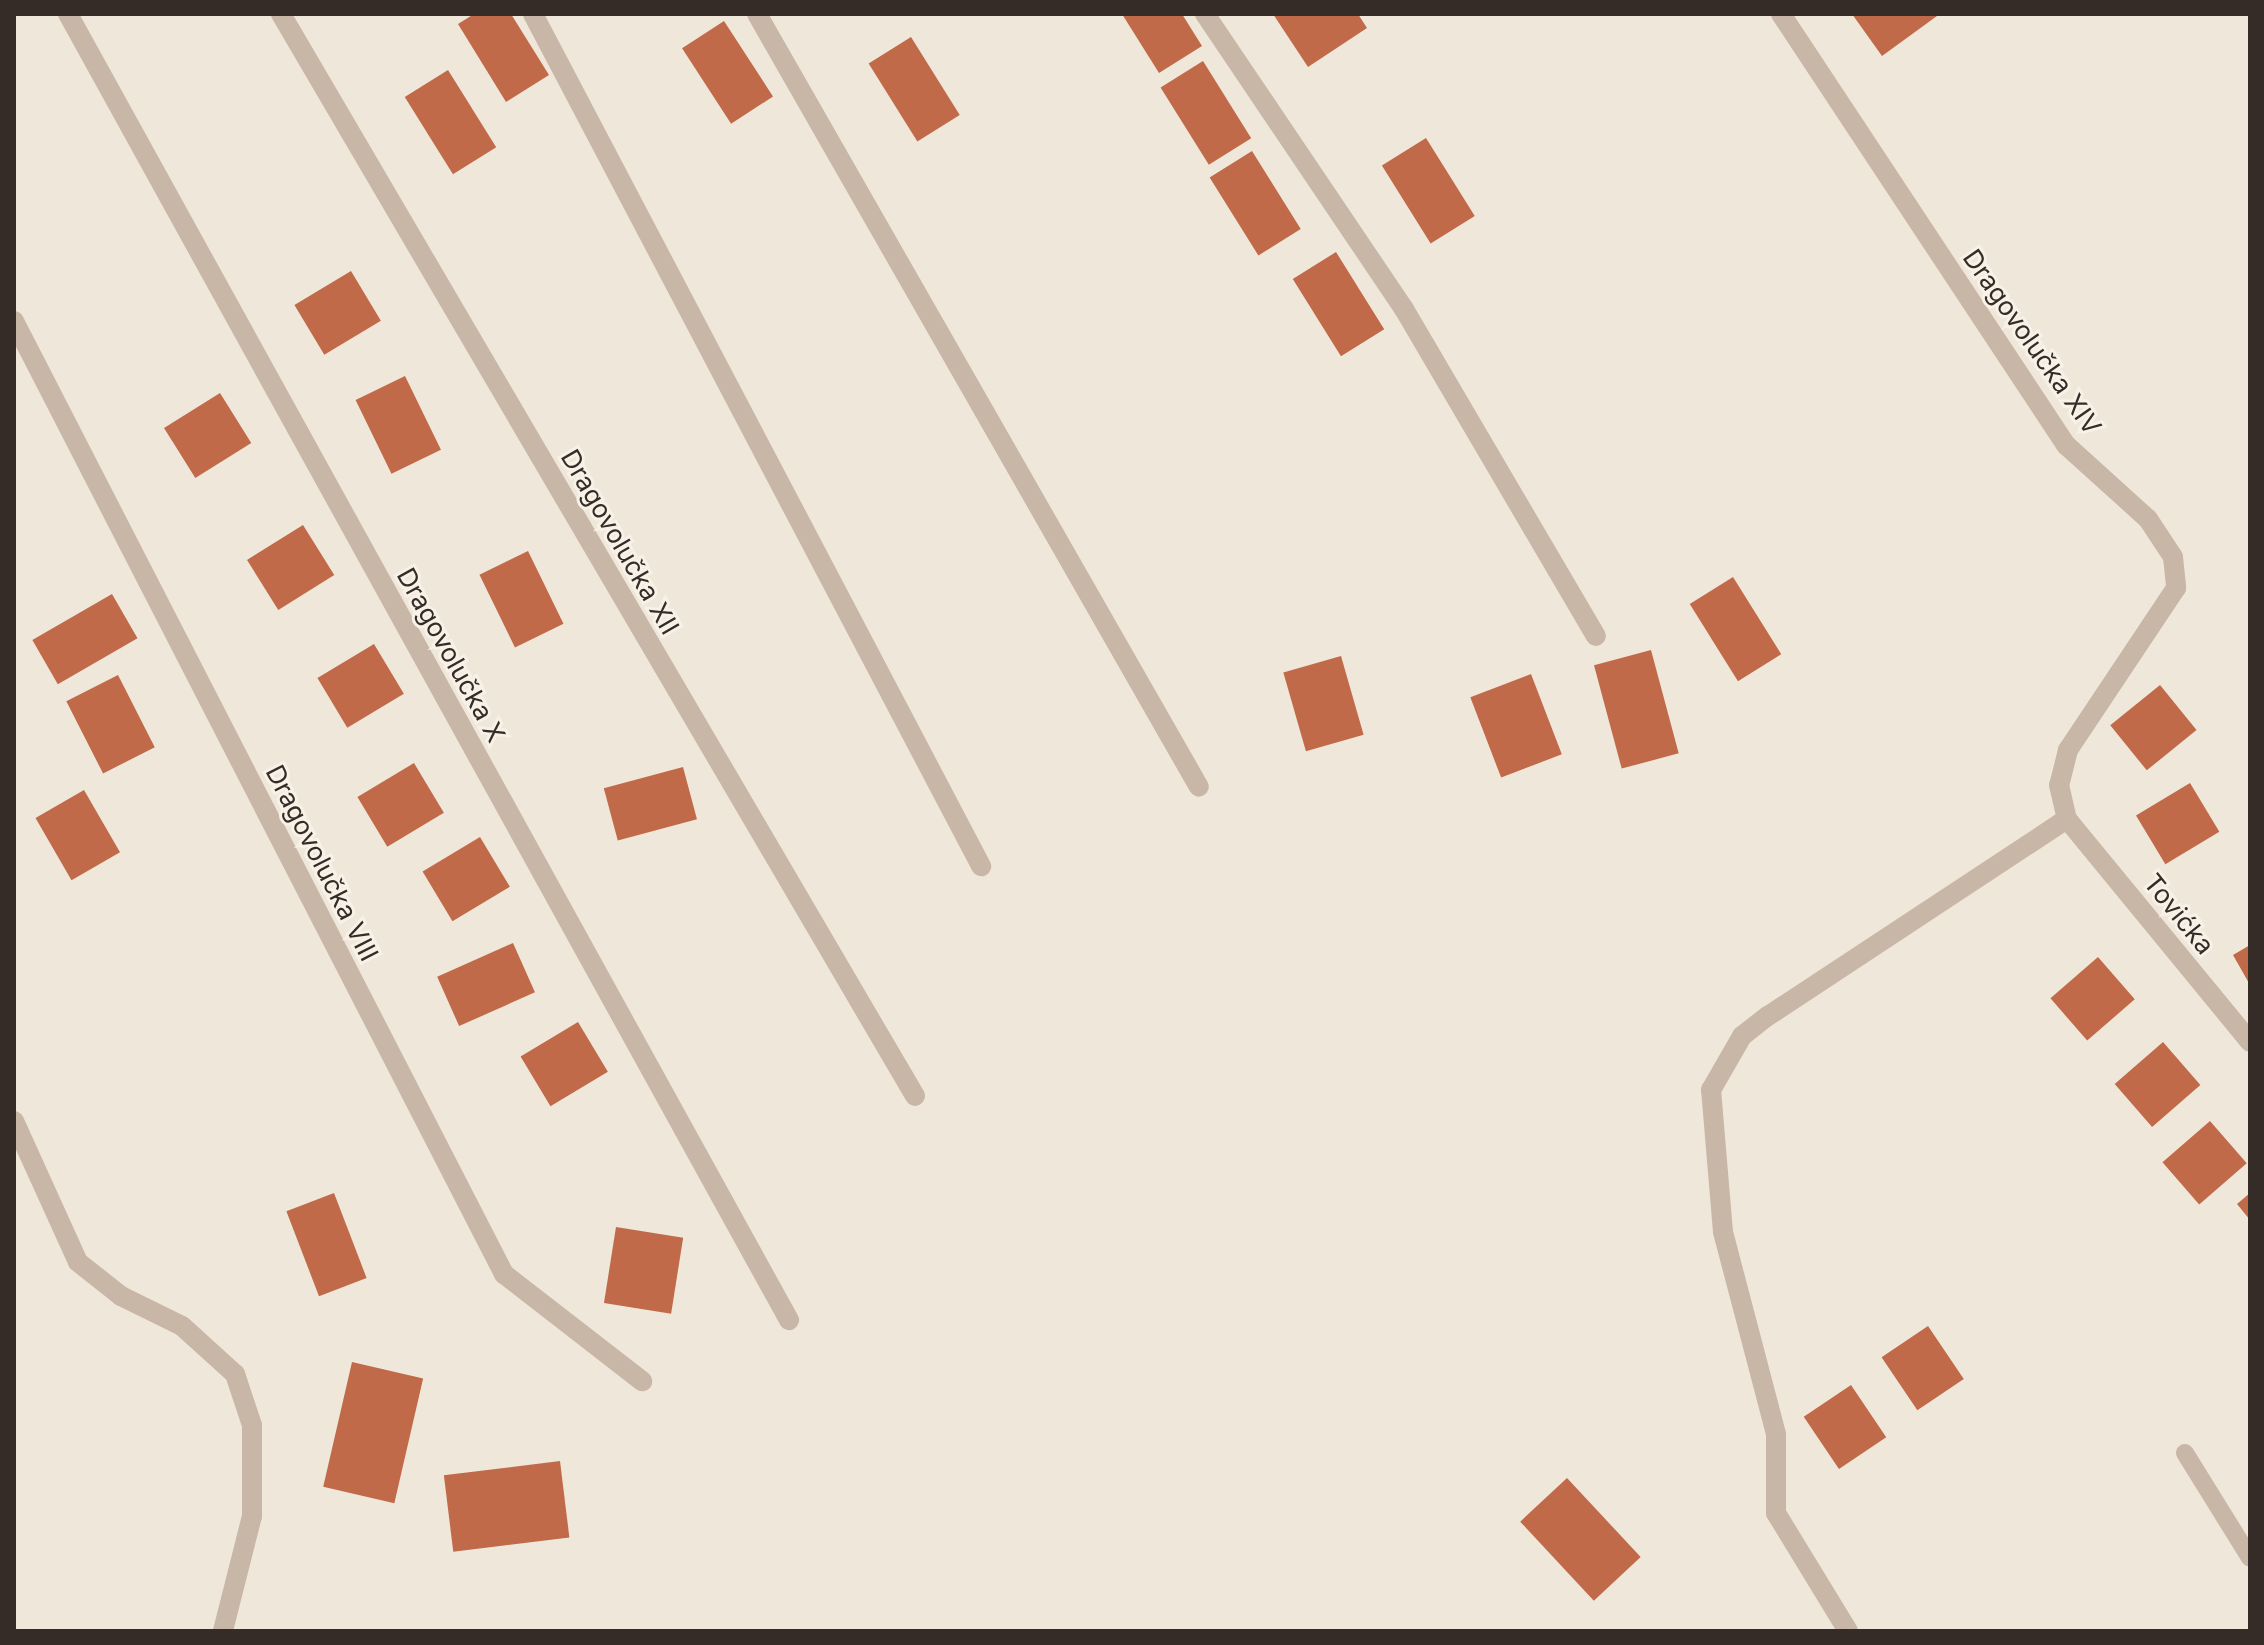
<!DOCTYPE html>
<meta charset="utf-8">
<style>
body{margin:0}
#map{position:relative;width:2264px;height:1645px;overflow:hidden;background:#f0e7db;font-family:Inter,sans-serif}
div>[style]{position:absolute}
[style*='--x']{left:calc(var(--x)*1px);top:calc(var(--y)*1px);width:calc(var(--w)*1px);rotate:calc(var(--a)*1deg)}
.building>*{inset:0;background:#c16a49;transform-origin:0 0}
.lane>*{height:18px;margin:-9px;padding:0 9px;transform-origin:9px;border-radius:9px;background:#c8b7a7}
.street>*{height:20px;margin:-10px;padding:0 10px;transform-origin:10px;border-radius:10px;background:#c8b7a7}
span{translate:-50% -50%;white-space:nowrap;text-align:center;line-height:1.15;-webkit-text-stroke:6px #f8f1e7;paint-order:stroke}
.street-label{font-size:26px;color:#352c27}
.frame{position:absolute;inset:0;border:16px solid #352c27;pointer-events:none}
</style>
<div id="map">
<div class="building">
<div style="clip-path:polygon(474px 14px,511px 14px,549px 75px,506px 102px,458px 24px)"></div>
<div style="clip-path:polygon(1122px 14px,1182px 14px,1202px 46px,1159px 73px)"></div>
<div style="clip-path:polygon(1273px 14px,1358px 14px,1367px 28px,1308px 67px)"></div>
<div style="clip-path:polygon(1852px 14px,1935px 14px,1937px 16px,1882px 56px)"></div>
<div style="left:724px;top:21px;width:90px;height:50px;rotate:57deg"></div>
<div style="left:911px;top:37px;width:92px;height:50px;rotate:58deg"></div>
<div style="left:1203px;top:61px;width:91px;height:50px;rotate:58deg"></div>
<div style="left:448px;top:70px;width:91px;height:51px;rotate:58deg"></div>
<div style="left:1426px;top:138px;width:92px;height:52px;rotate:58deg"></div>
<div style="left:1252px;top:151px;width:92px;height:50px;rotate:58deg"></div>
<div style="left:1336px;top:252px;width:91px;height:51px;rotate:58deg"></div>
<div style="left:351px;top:271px;width:58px;height:66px;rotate:59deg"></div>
<div style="left:405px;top:376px;width:82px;height:55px;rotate:64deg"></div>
<div style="left:220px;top:393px;width:59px;height:66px;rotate:58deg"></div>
<div style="left:303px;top:525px;width:59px;height:66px;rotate:58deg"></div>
<div style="left:528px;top:551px;width:81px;height:54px;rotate:64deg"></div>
<div style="left:1733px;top:577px;width:91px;height:51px;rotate:58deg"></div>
<div style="left:112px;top:594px;width:51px;height:92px;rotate:60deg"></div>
<div style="left:374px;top:644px;width:58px;height:66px;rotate:59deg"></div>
<div style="left:1651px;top:650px;width:107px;height:59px;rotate:75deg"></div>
<div style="left:1341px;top:656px;width:82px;height:60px;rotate:74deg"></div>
<div style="left:1531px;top:674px;width:86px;height:65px;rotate:69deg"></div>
<div style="left:118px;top:675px;width:81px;height:58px;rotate:63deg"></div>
<div style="left:2160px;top:685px;width:58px;height:64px;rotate:51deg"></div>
<div style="left:414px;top:763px;width:58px;height:66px;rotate:59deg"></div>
<div style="left:683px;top:767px;width:54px;height:82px;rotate:75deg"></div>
<div style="left:2190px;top:783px;width:57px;height:63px;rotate:59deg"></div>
<div style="left:84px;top:790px;width:72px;height:56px;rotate:60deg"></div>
<div style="left:480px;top:837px;width:58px;height:67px;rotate:59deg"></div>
<div style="left:513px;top:943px;width:54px;height:83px;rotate:66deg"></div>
<div style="clip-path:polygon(2250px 945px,2250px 985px,2233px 955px)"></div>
<div style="left:2098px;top:957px;width:56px;height:63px;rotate:49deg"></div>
<div style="left:578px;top:1022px;width:58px;height:67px;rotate:59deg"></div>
<div style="left:2163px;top:1042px;width:57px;height:64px;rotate:49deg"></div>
<div style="left:2210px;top:1121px;width:56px;height:63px;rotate:49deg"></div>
<div style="left:334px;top:1193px;width:91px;height:51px;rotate:69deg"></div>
<div style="clip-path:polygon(2250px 1193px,2250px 1220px,2237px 1204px)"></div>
<div style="left:616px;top:1227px;width:68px;height:77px;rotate:9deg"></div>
<div style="left:1928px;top:1326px;width:64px;height:56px;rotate:56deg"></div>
<div style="left:352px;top:1362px;width:73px;height:128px;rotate:13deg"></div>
<div style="left:1851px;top:1385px;width:63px;height:57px;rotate:56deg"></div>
<div style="left:560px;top:1461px;width:77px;height:117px;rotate:83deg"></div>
<div style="left:1567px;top:1478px;width:108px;height:64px;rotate:47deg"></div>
</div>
<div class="lane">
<div style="--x:2185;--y:1453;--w:123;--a:58.2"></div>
</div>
<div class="street">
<div style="--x:68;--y:14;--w:1492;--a:61.1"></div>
<div style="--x:281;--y:14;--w:1254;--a:59.63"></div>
<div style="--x:533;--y:14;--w:963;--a:62.26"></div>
<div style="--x:757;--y:14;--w:890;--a:60.24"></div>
<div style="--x:1205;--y:14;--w:356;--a:56"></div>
<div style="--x:1404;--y:309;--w:379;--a:59.6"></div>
<div style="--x:1781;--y:14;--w:517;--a:56.53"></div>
<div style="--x:2066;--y:445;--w:110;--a:42.1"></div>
<div style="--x:2148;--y:519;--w:45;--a:56.7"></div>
<div style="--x:2173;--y:557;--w:31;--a:84"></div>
<div style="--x:2176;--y:588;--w:195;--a:123.7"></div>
<div style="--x:2068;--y:750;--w:36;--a:104"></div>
<div style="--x:2059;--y:785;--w:35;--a:77"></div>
<div style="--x:2067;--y:819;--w:288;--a:50.6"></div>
<div style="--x:14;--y:321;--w:1072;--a:62.79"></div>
<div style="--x:504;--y:1274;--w:175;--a:37.8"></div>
<div style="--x:14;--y:1121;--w:155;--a:65.6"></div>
<div style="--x:78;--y:1262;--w:55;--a:38.3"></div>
<div style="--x:121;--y:1296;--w:68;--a:26.2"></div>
<div style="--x:182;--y:1326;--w:72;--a:42.2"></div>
<div style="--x:235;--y:1374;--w:54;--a:71.6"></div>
<div style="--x:252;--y:1425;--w:91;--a:90"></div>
<div style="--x:252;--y:1516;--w:119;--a:104.2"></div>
<div style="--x:1848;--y:1631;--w:138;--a:-121.4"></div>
<div style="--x:1776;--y:1513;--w:79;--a:-90"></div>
<div style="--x:1776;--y:1434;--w:209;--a:-104.7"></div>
<div style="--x:1723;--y:1232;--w:143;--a:-94.8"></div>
<div style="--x:1711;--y:1090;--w:62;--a:-60.1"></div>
<div style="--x:1742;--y:1036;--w:33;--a:-38"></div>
<div style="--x:1768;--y:1016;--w:358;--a:-33.4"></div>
</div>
<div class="street-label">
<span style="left:2032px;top:342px;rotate:55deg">Dragovolučka XIV</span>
<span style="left:620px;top:542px;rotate:60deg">Dragovolučka XII</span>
<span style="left:451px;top:655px;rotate:61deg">Dragovolučka X</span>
<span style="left:322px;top:863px;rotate:63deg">Dragovolučka VIII</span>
<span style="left:2179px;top:914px;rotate:51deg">Tovićka</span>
</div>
<div class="frame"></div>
</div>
